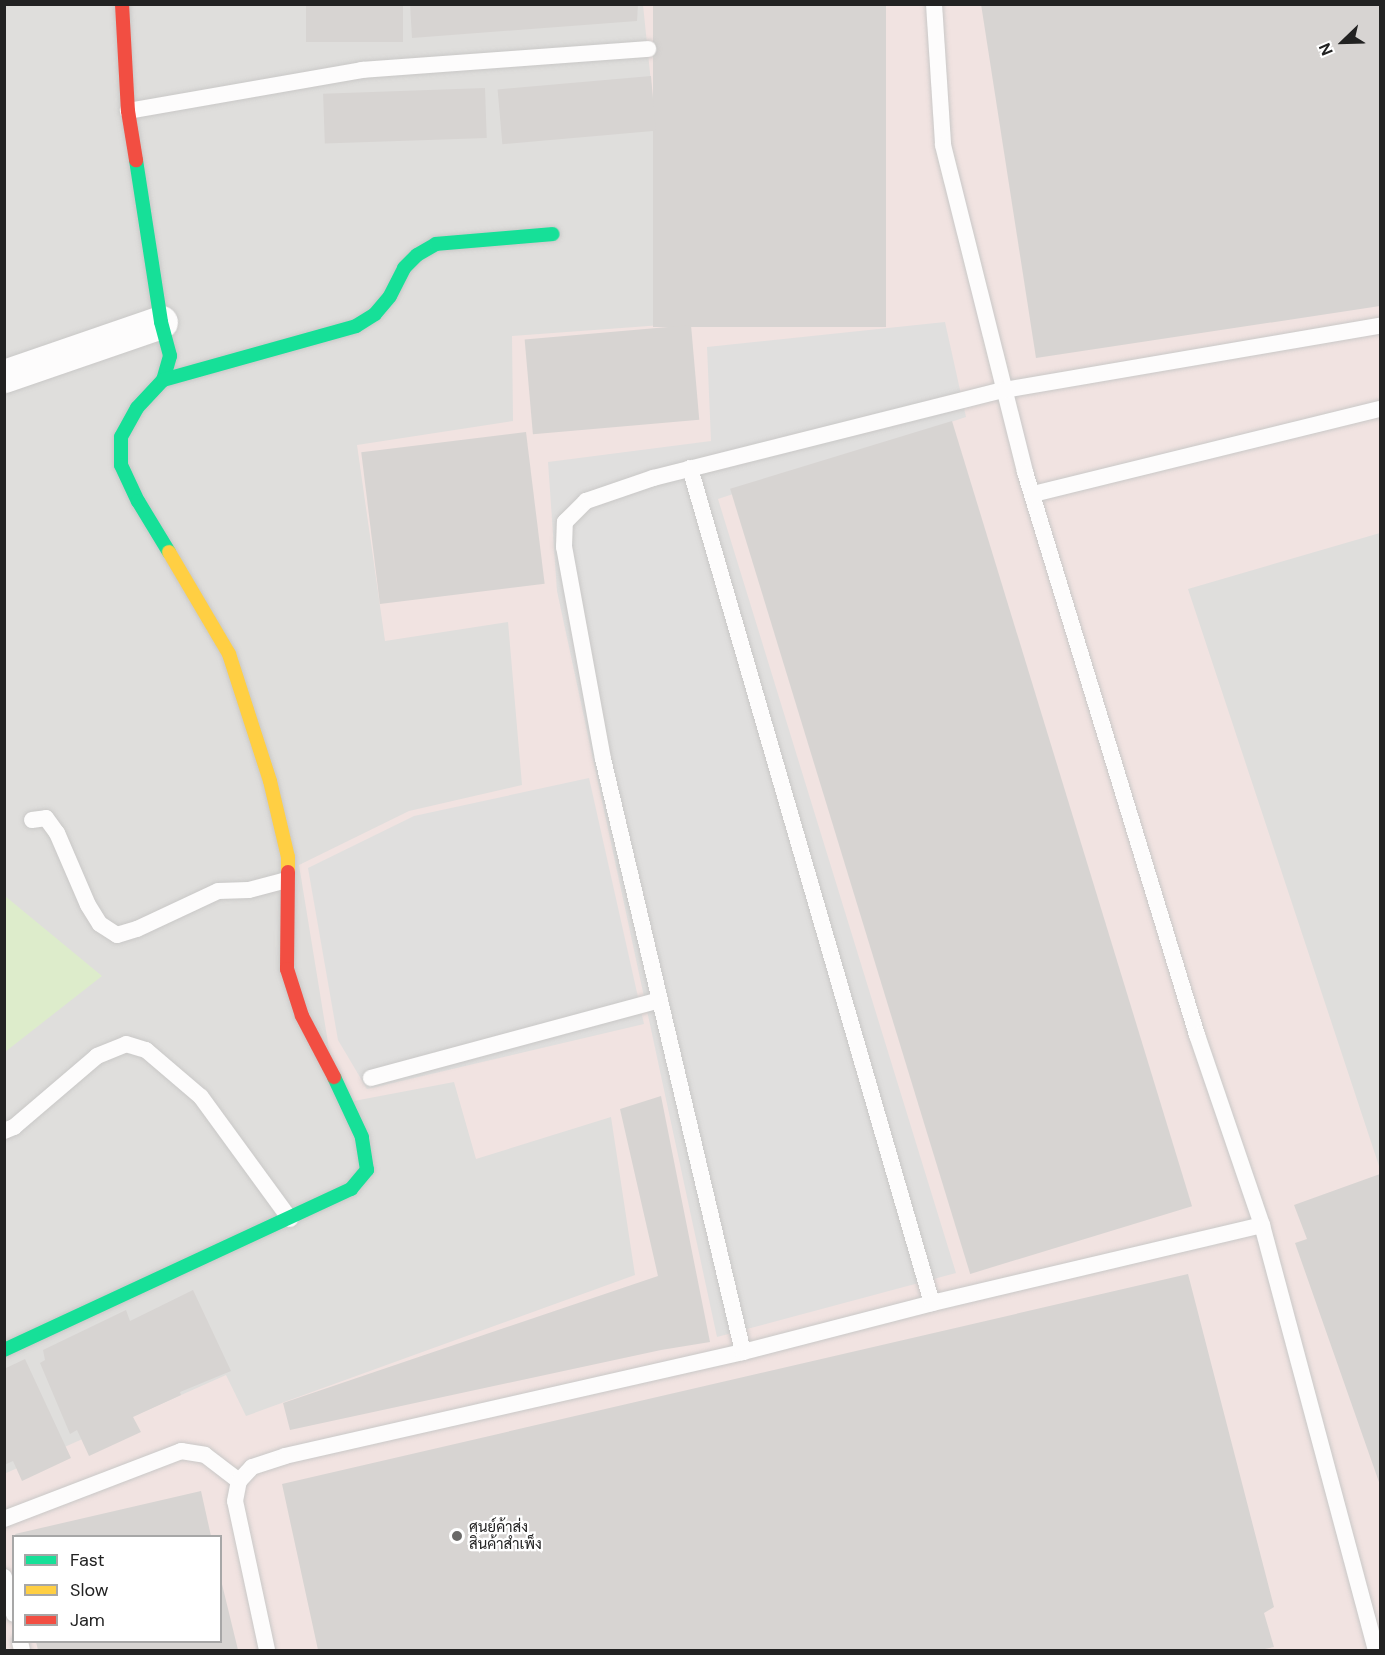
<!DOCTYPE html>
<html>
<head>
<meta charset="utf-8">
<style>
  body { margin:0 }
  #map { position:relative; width:1385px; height:1655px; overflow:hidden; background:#f0eeeb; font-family:"DM Sans",Sarabun,sans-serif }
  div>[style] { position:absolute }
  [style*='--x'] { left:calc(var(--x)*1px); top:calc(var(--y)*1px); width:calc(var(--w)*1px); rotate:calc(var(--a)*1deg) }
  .residential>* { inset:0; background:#dfdedc }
  .commercial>* { inset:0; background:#f1e3e1 }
  .grass>* { inset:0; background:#ddeccb }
  .parking>* { inset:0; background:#e0dfde }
  .building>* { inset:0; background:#d7d4d2; transform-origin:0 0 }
  .roads { filter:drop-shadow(0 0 2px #c9c8c7) drop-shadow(0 0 2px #c9c8c7) }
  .lane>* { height:16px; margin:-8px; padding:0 8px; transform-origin:8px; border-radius:8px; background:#fdfcfc }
  .street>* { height:33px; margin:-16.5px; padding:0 16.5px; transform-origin:16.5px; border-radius:16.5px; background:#fdfcfc }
  .fast>* { height:14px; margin:-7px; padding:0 7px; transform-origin:7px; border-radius:7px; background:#16e098 }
  .slow>* { height:14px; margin:-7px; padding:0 7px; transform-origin:7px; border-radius:7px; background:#ffcf43 }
  .jam>* { height:14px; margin:-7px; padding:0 7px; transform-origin:7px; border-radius:7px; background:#f24e42 }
  .dots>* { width:16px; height:16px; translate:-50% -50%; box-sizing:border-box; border:3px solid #fff; border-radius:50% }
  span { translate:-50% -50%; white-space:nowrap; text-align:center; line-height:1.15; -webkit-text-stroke:4.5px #fff; paint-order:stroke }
  .poi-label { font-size:15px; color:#222 }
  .left { translate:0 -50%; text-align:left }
  .frame { position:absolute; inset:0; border:6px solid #222; pointer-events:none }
  .legend { position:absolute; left:12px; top:1535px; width:210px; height:108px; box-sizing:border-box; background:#fff; border:2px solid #a7a7a7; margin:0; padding:8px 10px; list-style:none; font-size:18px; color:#222 }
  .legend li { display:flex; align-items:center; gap:12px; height:30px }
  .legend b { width:30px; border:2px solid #a7a7a7 }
  .north { position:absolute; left:1313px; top:12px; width:60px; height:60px; -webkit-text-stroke:4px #fff; paint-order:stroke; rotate:247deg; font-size:16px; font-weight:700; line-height:24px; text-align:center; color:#222 }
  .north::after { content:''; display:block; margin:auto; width:21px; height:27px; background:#222; clip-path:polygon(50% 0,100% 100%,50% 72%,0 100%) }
</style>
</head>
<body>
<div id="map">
  <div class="residential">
    <div style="clip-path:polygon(evenodd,5px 5px,1380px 5px,1380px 1650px,5px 1650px,5px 5px,14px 1536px,220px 1536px,220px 1642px,14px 1642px,14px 1536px)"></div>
  </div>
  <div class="commercial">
    <div style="clip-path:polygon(evenodd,643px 5px,1380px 5px,1380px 533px,1188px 589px,1380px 1169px,1380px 1650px,5px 1650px,4px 1474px,226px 1375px,246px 1416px,635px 1275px,611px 1117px,476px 1159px,454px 1082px,338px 1104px,299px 865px,409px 811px,522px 785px,508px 622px,385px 641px,357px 445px,513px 421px,512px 336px,676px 324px,643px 5px,14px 1536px,220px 1536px,220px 1642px,14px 1642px,14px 1536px)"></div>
  </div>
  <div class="grass">
    <div style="clip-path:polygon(5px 896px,102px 976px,5px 1052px)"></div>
  </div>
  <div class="parking">
    <div style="clip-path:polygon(945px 322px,966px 417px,718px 499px,956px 1273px,717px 1337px,557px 591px,548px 462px,711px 441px,707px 347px)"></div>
    <div style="clip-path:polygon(589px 778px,644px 1024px,367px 1089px,338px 1040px,308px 868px,414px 816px)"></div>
  </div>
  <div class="building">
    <div style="left:306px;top:4px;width:97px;height:38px"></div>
    <div style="clip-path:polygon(410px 4px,638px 4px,637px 21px,412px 38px)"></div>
    <div style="left:653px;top:4px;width:233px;height:323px"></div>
    <div style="clip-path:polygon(981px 4px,1380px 4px,1380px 306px,1036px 358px)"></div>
    <div style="left:651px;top:76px;width:55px;height:154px;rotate:85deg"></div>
    <div style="left:485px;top:88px;width:50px;height:162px;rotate:88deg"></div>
    <div style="left:691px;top:325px;width:95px;height:167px;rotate:85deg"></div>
    <div style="left:952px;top:421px;width:821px;height:232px;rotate:73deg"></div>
    <div style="left:526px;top:432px;width:153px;height:166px;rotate:83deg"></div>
    <div style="clip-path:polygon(661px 1096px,710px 1342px,661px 1350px,290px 1430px,283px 1403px,658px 1276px,620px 1109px)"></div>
    <div style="clip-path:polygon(1380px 1174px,1380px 1485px,1295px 1243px,1307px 1239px,1294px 1205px)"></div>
    <div style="clip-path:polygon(1188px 1274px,1274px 1607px,1264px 1613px,1274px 1647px,1260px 1650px,318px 1650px,282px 1484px)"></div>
    <div style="clip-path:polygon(193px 1290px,231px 1371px,180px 1392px,181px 1395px,133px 1417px,141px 1432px,89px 1456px,77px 1430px,70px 1434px,40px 1363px,45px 1360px,43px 1350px,126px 1310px,130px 1321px)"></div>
    <div style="clip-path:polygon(25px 1359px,71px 1458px,22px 1481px,13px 1461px,4px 1465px,4px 1369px)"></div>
    <div style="clip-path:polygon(201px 1491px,211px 1536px,16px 1536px,15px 1534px)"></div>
    <div style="clip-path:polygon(221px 1580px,238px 1650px,38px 1650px,36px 1642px,220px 1642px)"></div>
  </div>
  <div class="roads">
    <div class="lane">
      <div style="--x:934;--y:4;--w:141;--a:86.3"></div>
      <div style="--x:943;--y:145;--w:337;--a:75.9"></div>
      <div style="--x:1025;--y:472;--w:589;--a:73.01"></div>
      <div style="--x:1197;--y:1035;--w:201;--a:71.1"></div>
      <div style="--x:1262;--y:1225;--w:440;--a:75"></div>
      <div style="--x:128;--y:111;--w:238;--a:-9.9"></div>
      <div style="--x:362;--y:70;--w:287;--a:-4.2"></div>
      <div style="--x:690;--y:468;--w:869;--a:73.84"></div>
      <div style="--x:1033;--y:494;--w:357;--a:-13.8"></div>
      <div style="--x:32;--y:820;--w:14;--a:-8"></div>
      <div style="--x:46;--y:818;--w:19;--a:54"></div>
      <div style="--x:57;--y:833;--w:78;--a:66.7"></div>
      <div style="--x:88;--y:905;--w:22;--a:58"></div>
      <div style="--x:100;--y:924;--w:20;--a:33"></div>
      <div style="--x:117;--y:935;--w:21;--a:-17"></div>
      <div style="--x:137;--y:929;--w:89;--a:-25.1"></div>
      <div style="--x:218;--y:891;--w:31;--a:-2"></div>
      <div style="--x:249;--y:890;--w:39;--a:-15"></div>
      <div style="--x:371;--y:1078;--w:299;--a:-15.1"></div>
      <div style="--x:4;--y:1131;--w:11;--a:-22"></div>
      <div style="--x:14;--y:1127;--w:109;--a:-40.5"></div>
      <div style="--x:97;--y:1056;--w:31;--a:-22"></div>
      <div style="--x:126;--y:1044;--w:21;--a:17"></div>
      <div style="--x:146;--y:1050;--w:72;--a:40.5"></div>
      <div style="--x:201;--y:1097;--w:151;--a:53.9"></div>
      <div style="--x:743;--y:1352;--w:609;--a:-103.28"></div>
      <div style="--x:603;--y:759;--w:216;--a:-100.4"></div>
      <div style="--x:564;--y:547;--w:25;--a:-88"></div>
      <div style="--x:565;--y:522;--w:30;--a:-45"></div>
      <div style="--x:586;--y:501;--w:71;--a:-18.9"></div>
      <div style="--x:653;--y:478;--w:362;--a:-14.1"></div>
      <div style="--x:1004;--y:390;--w:381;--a:-9.7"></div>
      <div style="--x:4;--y:1519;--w:190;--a:-21"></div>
      <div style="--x:181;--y:1451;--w:24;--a:9"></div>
      <div style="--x:205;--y:1455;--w:43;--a:37.4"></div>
      <div style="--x:4;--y:1577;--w:38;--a:75"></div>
      <div style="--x:20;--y:1642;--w:8;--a:76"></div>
      <div style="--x:267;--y:1650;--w:152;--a:-102.1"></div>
      <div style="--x:235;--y:1501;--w:20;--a:-79"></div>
      <div style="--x:239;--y:1481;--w:19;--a:-47"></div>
      <div style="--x:252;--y:1467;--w:35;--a:-18"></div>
      <div style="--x:285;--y:1456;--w:470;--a:-12.8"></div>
      <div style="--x:743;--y:1352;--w:195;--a:-14.5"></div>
      <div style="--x:932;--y:1303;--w:339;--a:-13.3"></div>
    </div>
    <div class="street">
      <div style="--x:4;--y:376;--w:166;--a:-19"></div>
    </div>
    <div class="fast">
      <div style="--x:136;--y:160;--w:164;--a:81.2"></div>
      <div style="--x:161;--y:322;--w:35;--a:75"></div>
      <div style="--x:170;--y:356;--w:25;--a:106"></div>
      <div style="--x:163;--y:380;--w:38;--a:133"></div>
      <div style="--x:137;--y:408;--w:33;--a:119"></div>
      <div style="--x:121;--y:437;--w:28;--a:90"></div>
      <div style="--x:121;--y:465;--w:40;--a:65"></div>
      <div style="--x:138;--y:501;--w:60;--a:58.7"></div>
      <div style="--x:163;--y:380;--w:200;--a:-15.6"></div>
      <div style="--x:356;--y:326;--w:22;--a:-32"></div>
      <div style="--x:375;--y:314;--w:23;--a:-50"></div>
      <div style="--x:390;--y:296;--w:31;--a:-63"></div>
      <div style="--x:404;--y:268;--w:18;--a:-45"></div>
      <div style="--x:417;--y:255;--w:22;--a:-30"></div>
      <div style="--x:436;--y:244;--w:117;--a:-4.9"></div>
      <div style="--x:4;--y:1350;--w:383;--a:-24.9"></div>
      <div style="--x:351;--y:1189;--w:25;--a:-50"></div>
      <div style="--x:367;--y:1170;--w:33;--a:-99"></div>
      <div style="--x:362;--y:1137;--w:66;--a:-115"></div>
    </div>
    <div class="slow">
      <div style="--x:169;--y:552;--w:118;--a:59.5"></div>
      <div style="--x:229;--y:654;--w:133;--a:72.1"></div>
      <div style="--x:270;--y:781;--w:78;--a:76.7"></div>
      <div style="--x:288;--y:857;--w:15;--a:90"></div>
    </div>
    <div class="jam">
      <div style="--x:122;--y:4;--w:107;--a:86.8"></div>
      <div style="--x:128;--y:111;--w:50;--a:80.7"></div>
      <div style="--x:288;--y:872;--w:97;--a:90.6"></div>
      <div style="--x:287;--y:969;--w:49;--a:72.3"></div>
      <div style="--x:302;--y:1016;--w:69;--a:62.3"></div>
    </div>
  </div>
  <div class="dots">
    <div style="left:457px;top:1536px;background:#6a6968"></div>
  </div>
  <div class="poi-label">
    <span class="left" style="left:469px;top:1536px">ศูนย์ค้าส่ง<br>สินค้าสำเพ็ง</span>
  </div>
  <div class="frame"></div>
  <ul class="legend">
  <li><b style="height:8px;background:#16e098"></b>Fast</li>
  <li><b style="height:8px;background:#ffcf43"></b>Slow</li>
  <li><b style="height:8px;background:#f24e42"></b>Jam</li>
  </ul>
  <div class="north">N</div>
</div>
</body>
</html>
